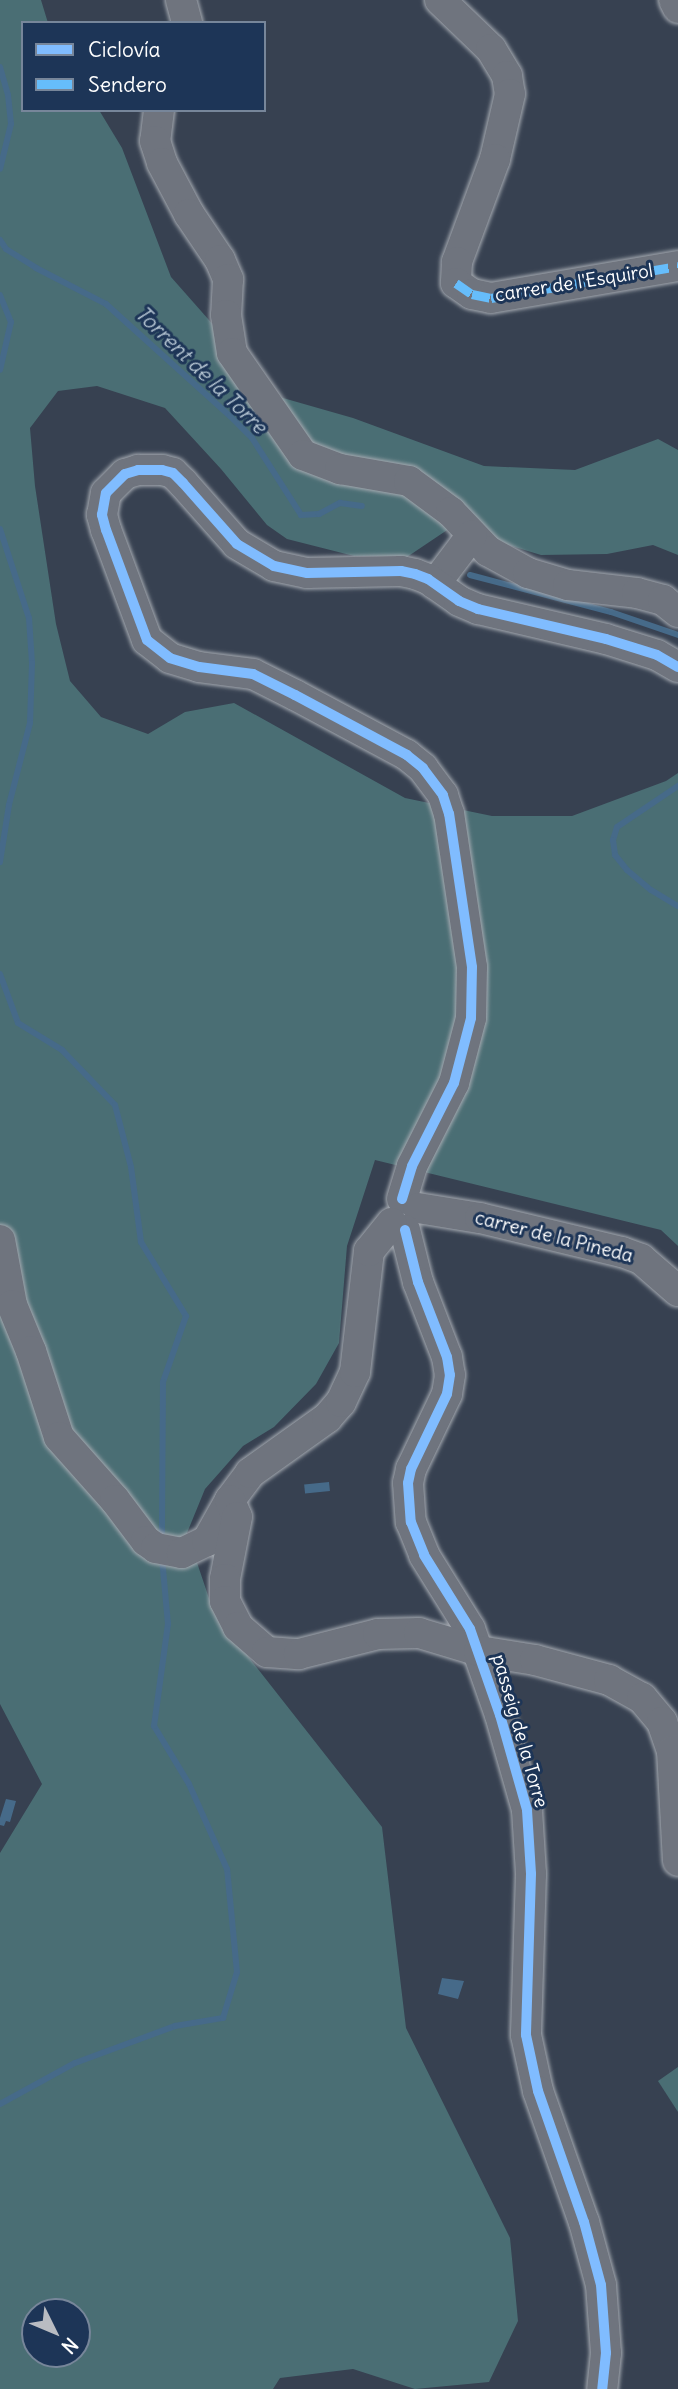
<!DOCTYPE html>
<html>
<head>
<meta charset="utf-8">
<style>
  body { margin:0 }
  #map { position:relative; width:678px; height:2389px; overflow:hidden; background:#374151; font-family:Delius,sans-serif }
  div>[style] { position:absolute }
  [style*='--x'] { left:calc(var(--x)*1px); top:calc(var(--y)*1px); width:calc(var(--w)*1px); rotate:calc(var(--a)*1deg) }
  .green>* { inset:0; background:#4a6e74 }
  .water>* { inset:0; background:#466a89; transform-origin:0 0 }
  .stream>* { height:6px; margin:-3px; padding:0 3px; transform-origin:3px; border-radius:3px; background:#466a89 }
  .roads { filter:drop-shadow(0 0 2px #a5aab1) drop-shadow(0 0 2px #a5aab1) }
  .minor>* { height:30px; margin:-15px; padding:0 15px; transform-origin:15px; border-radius:15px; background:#6f747e }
  .quiet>* { height:9px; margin-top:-4.5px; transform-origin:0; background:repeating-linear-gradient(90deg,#66bdfb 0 18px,transparent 0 27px) }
  .cycleway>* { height:10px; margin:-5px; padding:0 5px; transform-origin:5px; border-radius:5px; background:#80bcff }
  span { translate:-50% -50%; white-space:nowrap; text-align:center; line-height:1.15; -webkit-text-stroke:6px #1d3557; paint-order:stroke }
  .street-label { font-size:19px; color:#fff }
  .water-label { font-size:21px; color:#b5c5d2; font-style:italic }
  .legend { position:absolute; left:21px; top:21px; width:245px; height:91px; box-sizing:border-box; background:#1d3557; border:2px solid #77869a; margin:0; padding:9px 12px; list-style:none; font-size:21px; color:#fff }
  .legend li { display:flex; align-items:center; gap:14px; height:35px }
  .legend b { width:35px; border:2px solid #77869a }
  .north { position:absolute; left:21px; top:2298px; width:70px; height:70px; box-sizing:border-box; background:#1d3557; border:2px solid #77869a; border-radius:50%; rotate:133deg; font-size:19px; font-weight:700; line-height:28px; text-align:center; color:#fff }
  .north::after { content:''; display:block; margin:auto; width:24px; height:32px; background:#b9bcc2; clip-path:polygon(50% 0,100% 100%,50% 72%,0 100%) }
</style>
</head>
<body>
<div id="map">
  <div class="green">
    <div style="clip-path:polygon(evenodd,0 0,41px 0,48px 23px,23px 23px,23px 110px,99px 110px,122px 148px,171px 277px,276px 396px,353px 418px,484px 466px,575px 470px,658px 439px,678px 450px,678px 555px,653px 545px,607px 554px,541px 555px,498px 542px,468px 516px,407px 557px,354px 556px,287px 539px,267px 525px,221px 469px,165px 408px,97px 386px,58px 391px,30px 428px,35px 486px,56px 624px,70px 681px,101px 717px,148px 734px,185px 712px,234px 703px,405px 798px,492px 816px,572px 816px,666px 781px,678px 773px,678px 1246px,661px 1230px,375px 1160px,347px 1246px,339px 1343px,316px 1384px,274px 1427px,243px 1446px,205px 1489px,187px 1533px,214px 1613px,382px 1827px,406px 2028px,510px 2238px,518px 2321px,489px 2382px,415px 2389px,353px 2369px,280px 2378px,273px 2389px,0 2389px,0 1853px,42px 1784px,0 1704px,0 0,35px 2312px,77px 2312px,77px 2354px,35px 2354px,35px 2312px)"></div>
    <div style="clip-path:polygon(678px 2067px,678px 2112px,658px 2081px)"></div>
  </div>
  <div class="water">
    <div style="left:329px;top:1482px;width:9px;height:25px;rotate:84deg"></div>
    <div style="clip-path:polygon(6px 1799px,16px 1801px,10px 1822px,6px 1821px,4px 1826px,0 1825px,0 1818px)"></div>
    <div style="clip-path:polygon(442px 1978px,464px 1981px,458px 1999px,438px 1994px)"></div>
  </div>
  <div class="stream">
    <div style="--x:0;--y:67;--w:29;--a:74"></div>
    <div style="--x:8;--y:95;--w:29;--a:84"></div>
    <div style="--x:11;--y:124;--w:46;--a:103.7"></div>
    <div style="--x:0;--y:240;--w:11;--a:56"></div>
    <div style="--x:6;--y:249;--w:36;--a:32"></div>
    <div style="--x:36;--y:268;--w:79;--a:27.2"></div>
    <div style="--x:106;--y:304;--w:167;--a:42.1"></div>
    <div style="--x:230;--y:416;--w:31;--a:45"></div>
    <div style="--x:252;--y:438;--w:91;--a:57.5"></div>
    <div style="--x:301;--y:515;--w:18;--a:-3"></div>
    <div style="--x:319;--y:514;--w:24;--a:-28"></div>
    <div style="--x:340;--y:503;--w:22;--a:8"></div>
    <div style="--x:0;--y:295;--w:29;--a:68"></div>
    <div style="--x:11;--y:322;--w:49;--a:102.9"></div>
    <div style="--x:0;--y:529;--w:94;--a:72"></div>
    <div style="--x:29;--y:618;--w:45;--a:86.2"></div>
    <div style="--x:32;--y:663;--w:60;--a:91.9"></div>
    <div style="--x:30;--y:723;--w:85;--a:104.4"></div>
    <div style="--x:9;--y:805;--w:58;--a:99"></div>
    <div style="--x:470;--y:575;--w:146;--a:14.7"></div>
    <div style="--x:611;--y:612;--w:71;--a:18.9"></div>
    <div style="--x:678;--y:786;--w:73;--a:146.1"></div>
    <div style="--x:617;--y:827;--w:14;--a:107"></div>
    <div style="--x:613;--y:840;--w:15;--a:82"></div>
    <div style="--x:615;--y:855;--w:19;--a:51"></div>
    <div style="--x:627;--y:870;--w:31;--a:40"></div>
    <div style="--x:651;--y:890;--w:31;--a:31"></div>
    <div style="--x:0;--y:974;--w:52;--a:69.8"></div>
    <div style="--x:18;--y:1023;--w:52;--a:31.5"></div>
    <div style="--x:62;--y:1050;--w:76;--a:46.1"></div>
    <div style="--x:115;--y:1105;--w:64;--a:75.5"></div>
    <div style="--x:131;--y:1167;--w:76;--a:82.4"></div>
    <div style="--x:141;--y:1242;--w:87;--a:58.7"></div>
    <div style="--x:186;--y:1316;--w:70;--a:109.2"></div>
    <div style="--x:163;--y:1382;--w:158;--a:90.4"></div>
    <div style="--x:0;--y:2104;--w:85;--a:-28.7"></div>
    <div style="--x:75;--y:2063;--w:107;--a:-20.3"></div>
    <div style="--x:175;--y:2026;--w:49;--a:-9.5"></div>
    <div style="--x:223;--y:2018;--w:48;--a:-73.1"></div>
    <div style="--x:237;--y:1972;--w:103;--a:-95.5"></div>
    <div style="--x:227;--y:1869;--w:93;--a:-114.1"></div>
    <div style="--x:189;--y:1784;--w:68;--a:-121.1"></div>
    <div style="--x:154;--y:1726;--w:103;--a:-82.2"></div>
    <div style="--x:168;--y:1624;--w:66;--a:-95.2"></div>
  </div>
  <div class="roads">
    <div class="minor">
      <div style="--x:181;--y:0;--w:24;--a:75"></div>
      <div style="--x:440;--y:0;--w:71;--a:43.9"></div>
      <div style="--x:491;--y:49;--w:31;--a:59"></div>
      <div style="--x:507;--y:76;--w:18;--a:81"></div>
      <div style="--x:510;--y:94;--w:67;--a:103"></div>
      <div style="--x:495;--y:159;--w:110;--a:110.3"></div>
      <div style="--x:457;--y:262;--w:21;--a:93"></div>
      <div style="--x:456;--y:283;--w:19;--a:35"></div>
      <div style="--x:472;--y:294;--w:19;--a:12"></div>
      <div style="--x:491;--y:298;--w:190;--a:-9.7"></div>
      <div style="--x:674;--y:0;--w:9;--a:63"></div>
      <div style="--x:159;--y:110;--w:31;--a:97"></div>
      <div style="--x:155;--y:141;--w:23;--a:72"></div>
      <div style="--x:162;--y:163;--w:58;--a:62.1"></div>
      <div style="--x:189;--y:214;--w:55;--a:56"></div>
      <div style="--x:220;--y:260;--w:21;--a:67"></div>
      <div style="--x:228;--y:279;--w:36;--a:93"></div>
      <div style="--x:226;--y:315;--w:38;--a:81"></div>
      <div style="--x:232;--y:353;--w:124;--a:55.2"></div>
      <div style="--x:303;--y:455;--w:40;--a:21"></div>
      <div style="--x:340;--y:469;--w:70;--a:9.9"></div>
      <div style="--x:409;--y:481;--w:52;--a:36.4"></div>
      <div style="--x:451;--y:512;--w:54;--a:46.5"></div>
      <div style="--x:488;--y:551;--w:46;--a:28.8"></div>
      <div style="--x:528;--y:573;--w:42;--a:16.7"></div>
      <div style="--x:568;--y:585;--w:69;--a:6.6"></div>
      <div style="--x:637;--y:593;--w:27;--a:15"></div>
      <div style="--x:663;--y:600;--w:19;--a:39"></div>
      <div style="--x:435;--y:584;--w:61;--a:-52.9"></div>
      <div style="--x:402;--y:1199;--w:34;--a:-73"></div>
      <div style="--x:412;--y:1166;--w:93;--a:-63.2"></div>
      <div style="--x:454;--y:1083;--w:67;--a:-75.3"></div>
      <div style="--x:471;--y:1018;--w:51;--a:-88.9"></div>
      <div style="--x:472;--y:967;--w:155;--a:-98.5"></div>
      <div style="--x:449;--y:814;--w:20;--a:-108"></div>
      <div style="--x:443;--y:795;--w:34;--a:-127"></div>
      <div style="--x:423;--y:768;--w:21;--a:-141"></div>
      <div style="--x:407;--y:755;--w:127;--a:-151.8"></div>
      <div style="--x:295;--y:695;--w:47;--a:-153.4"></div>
      <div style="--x:253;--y:674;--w:54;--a:-172.6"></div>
      <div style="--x:199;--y:667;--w:30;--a:-163"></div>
      <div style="--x:170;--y:658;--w:29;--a:-142"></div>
      <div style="--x:147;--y:640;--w:117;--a:-110.4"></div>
      <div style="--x:106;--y:530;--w:16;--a:-105"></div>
      <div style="--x:102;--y:515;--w:22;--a:-80"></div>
      <div style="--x:106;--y:493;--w:27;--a:-45"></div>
      <div style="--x:125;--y:474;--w:14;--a:-17"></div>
      <div style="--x:138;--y:470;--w:24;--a:0"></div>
      <div style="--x:162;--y:470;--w:11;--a:15"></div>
      <div style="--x:173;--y:473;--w:14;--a:45"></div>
      <div style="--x:183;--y:483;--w:81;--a:48.5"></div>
      <div style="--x:237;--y:544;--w:43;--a:30.7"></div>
      <div style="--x:274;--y:566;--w:34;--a:12"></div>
      <div style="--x:307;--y:573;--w:94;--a:-1.2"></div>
      <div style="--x:401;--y:571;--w:14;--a:12"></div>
      <div style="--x:415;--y:574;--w:14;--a:21"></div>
      <div style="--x:428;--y:579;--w:38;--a:35"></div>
      <div style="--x:459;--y:601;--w:21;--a:23"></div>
      <div style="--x:478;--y:609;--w:131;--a:13.2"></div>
      <div style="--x:606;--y:639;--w:53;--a:17.4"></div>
      <div style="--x:657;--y:655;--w:24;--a:30"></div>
      <div style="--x:418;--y:1208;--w:63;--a:9.2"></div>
      <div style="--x:480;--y:1218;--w:146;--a:13.5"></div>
      <div style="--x:622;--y:1252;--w:20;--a:20"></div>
      <div style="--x:641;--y:1259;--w:49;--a:40.9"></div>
      <div style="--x:405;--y:1230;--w:54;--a:76"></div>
      <div style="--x:418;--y:1282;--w:80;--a:68.9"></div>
      <div style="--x:447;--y:1357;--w:18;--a:81"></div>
      <div style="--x:450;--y:1375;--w:19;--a:99"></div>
      <div style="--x:447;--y:1394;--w:83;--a:115.6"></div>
      <div style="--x:411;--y:1469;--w:14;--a:102"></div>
      <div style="--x:408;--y:1483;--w:39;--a:86"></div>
      <div style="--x:411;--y:1522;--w:35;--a:68"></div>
      <div style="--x:424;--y:1555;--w:87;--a:58.1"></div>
      <div style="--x:470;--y:1629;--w:91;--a:70.8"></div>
      <div style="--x:500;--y:1715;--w:99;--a:74.1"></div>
      <div style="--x:527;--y:1810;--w:64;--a:86.4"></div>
      <div style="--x:531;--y:1874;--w:161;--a:91.8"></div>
      <div style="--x:526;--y:2035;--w:57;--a:77.9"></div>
      <div style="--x:538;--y:2091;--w:139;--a:70.7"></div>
      <div style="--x:584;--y:2222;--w:65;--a:74.9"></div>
      <div style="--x:601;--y:2285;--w:68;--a:85.8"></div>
      <div style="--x:606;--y:2353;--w:36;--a:96"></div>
      <div style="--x:0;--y:1240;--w:66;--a:79.5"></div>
      <div style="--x:12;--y:1305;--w:50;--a:67.6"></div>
      <div style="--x:31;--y:1351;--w:90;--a:72"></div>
      <div style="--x:59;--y:1437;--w:84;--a:48.4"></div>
      <div style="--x:115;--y:1500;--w:51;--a:52.9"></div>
      <div style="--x:146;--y:1541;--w:12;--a:35"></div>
      <div style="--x:156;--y:1548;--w:26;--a:11"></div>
      <div style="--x:182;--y:1553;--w:28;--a:-26"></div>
      <div style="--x:207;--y:1541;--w:47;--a:-60.7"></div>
      <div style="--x:230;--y:1500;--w:34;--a:-53"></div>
      <div style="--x:250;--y:1473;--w:95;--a:-35.5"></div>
      <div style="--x:327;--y:1418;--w:21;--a:-49"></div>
      <div style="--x:341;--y:1402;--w:33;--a:-65"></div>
      <div style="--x:355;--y:1372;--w:122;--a:-83.4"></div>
      <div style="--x:369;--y:1251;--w:36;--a:-51"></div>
      <div style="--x:230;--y:1500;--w:18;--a:68"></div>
      <div style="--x:237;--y:1517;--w:63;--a:101"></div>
      <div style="--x:225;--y:1579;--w:22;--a:90"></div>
      <div style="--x:225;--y:1601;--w:29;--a:63"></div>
      <div style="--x:238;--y:1627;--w:38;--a:41"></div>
      <div style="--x:267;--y:1652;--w:32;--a:4"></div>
      <div style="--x:299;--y:1654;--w:81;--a:-14.2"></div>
      <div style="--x:378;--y:1634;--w:41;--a:-1.4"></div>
      <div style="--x:419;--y:1633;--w:63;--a:16.7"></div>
      <div style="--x:479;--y:1651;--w:57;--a:9.1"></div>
      <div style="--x:535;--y:1660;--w:77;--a:15.1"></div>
      <div style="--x:609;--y:1680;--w:38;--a:29"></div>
      <div style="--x:642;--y:1698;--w:31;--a:50"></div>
      <div style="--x:662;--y:1722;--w:31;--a:71"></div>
      <div style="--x:672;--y:1751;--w:110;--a:86.9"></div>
    </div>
  </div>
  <div class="quiet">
    <div style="--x:456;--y:283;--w:19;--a:35"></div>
    <div style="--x:472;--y:294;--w:19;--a:12"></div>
    <div style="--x:491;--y:298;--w:190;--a:-9.7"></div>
  </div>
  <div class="cycleway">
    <div style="--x:402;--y:1199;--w:34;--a:-73"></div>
    <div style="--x:412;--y:1166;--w:93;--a:-63.2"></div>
    <div style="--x:454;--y:1083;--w:67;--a:-75.3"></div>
    <div style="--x:471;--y:1018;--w:51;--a:-88.9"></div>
    <div style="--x:472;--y:967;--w:155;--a:-98.5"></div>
    <div style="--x:449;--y:814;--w:20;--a:-108"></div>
    <div style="--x:443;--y:795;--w:34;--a:-127"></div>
    <div style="--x:423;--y:768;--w:21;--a:-141"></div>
    <div style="--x:407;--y:755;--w:127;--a:-151.8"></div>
    <div style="--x:295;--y:695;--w:47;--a:-153.4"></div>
    <div style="--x:253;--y:674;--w:54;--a:-172.6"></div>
    <div style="--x:199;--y:667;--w:30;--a:-163"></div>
    <div style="--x:170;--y:658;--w:29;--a:-142"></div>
    <div style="--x:147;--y:640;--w:117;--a:-110.4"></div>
    <div style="--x:106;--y:530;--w:16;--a:-105"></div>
    <div style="--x:102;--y:515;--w:22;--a:-80"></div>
    <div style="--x:106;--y:493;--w:27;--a:-45"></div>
    <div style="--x:125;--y:474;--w:14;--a:-17"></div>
    <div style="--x:138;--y:470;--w:24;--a:0"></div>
    <div style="--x:162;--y:470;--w:11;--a:15"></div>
    <div style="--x:173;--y:473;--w:14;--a:45"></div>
    <div style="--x:183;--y:483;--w:81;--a:48.5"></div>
    <div style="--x:237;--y:544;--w:43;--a:30.7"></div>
    <div style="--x:274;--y:566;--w:34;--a:12"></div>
    <div style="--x:307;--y:573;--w:94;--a:-1.2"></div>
    <div style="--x:401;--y:571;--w:14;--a:12"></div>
    <div style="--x:415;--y:574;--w:14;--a:21"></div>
    <div style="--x:428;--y:579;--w:38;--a:35"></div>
    <div style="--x:459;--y:601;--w:21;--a:23"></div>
    <div style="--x:478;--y:609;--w:131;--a:13.2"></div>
    <div style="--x:606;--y:639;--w:53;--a:17.4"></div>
    <div style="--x:657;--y:655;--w:24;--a:30"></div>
    <div style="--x:405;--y:1230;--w:54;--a:76"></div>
    <div style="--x:418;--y:1282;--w:80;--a:68.9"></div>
    <div style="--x:447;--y:1357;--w:18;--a:81"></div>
    <div style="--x:450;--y:1375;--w:19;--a:99"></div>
    <div style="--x:447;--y:1394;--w:83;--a:115.6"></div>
    <div style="--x:411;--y:1469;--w:14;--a:102"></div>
    <div style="--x:408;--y:1483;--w:39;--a:86"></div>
    <div style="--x:411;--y:1522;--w:35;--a:68"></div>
    <div style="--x:424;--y:1555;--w:87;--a:58.1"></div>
    <div style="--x:470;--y:1629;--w:91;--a:70.8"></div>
    <div style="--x:500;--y:1715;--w:99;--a:74.1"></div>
    <div style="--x:527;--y:1810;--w:64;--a:86.4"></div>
    <div style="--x:531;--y:1874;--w:161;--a:91.8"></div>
    <div style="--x:526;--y:2035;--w:57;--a:77.9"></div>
    <div style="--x:538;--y:2091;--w:139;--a:70.7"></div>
    <div style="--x:584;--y:2222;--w:65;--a:74.9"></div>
    <div style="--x:601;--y:2285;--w:68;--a:85.8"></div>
    <div style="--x:606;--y:2353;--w:36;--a:96"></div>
  </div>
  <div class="street-label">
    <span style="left:574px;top:283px;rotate:-9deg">carrer de l'Esquirol</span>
    <span style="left:554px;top:1237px;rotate:14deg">carrer de la Pineda</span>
    <span style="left:520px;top:1731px;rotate:74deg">passeig de la Torre</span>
  </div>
  <div class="water-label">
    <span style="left:201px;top:370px;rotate:44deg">Torrent de la Torre</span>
  </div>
  <ul class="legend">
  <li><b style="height:9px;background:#80bcff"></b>Ciclovía</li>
  <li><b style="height:9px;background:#66bdfb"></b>Sendero</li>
  </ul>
  <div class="north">N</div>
</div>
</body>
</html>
